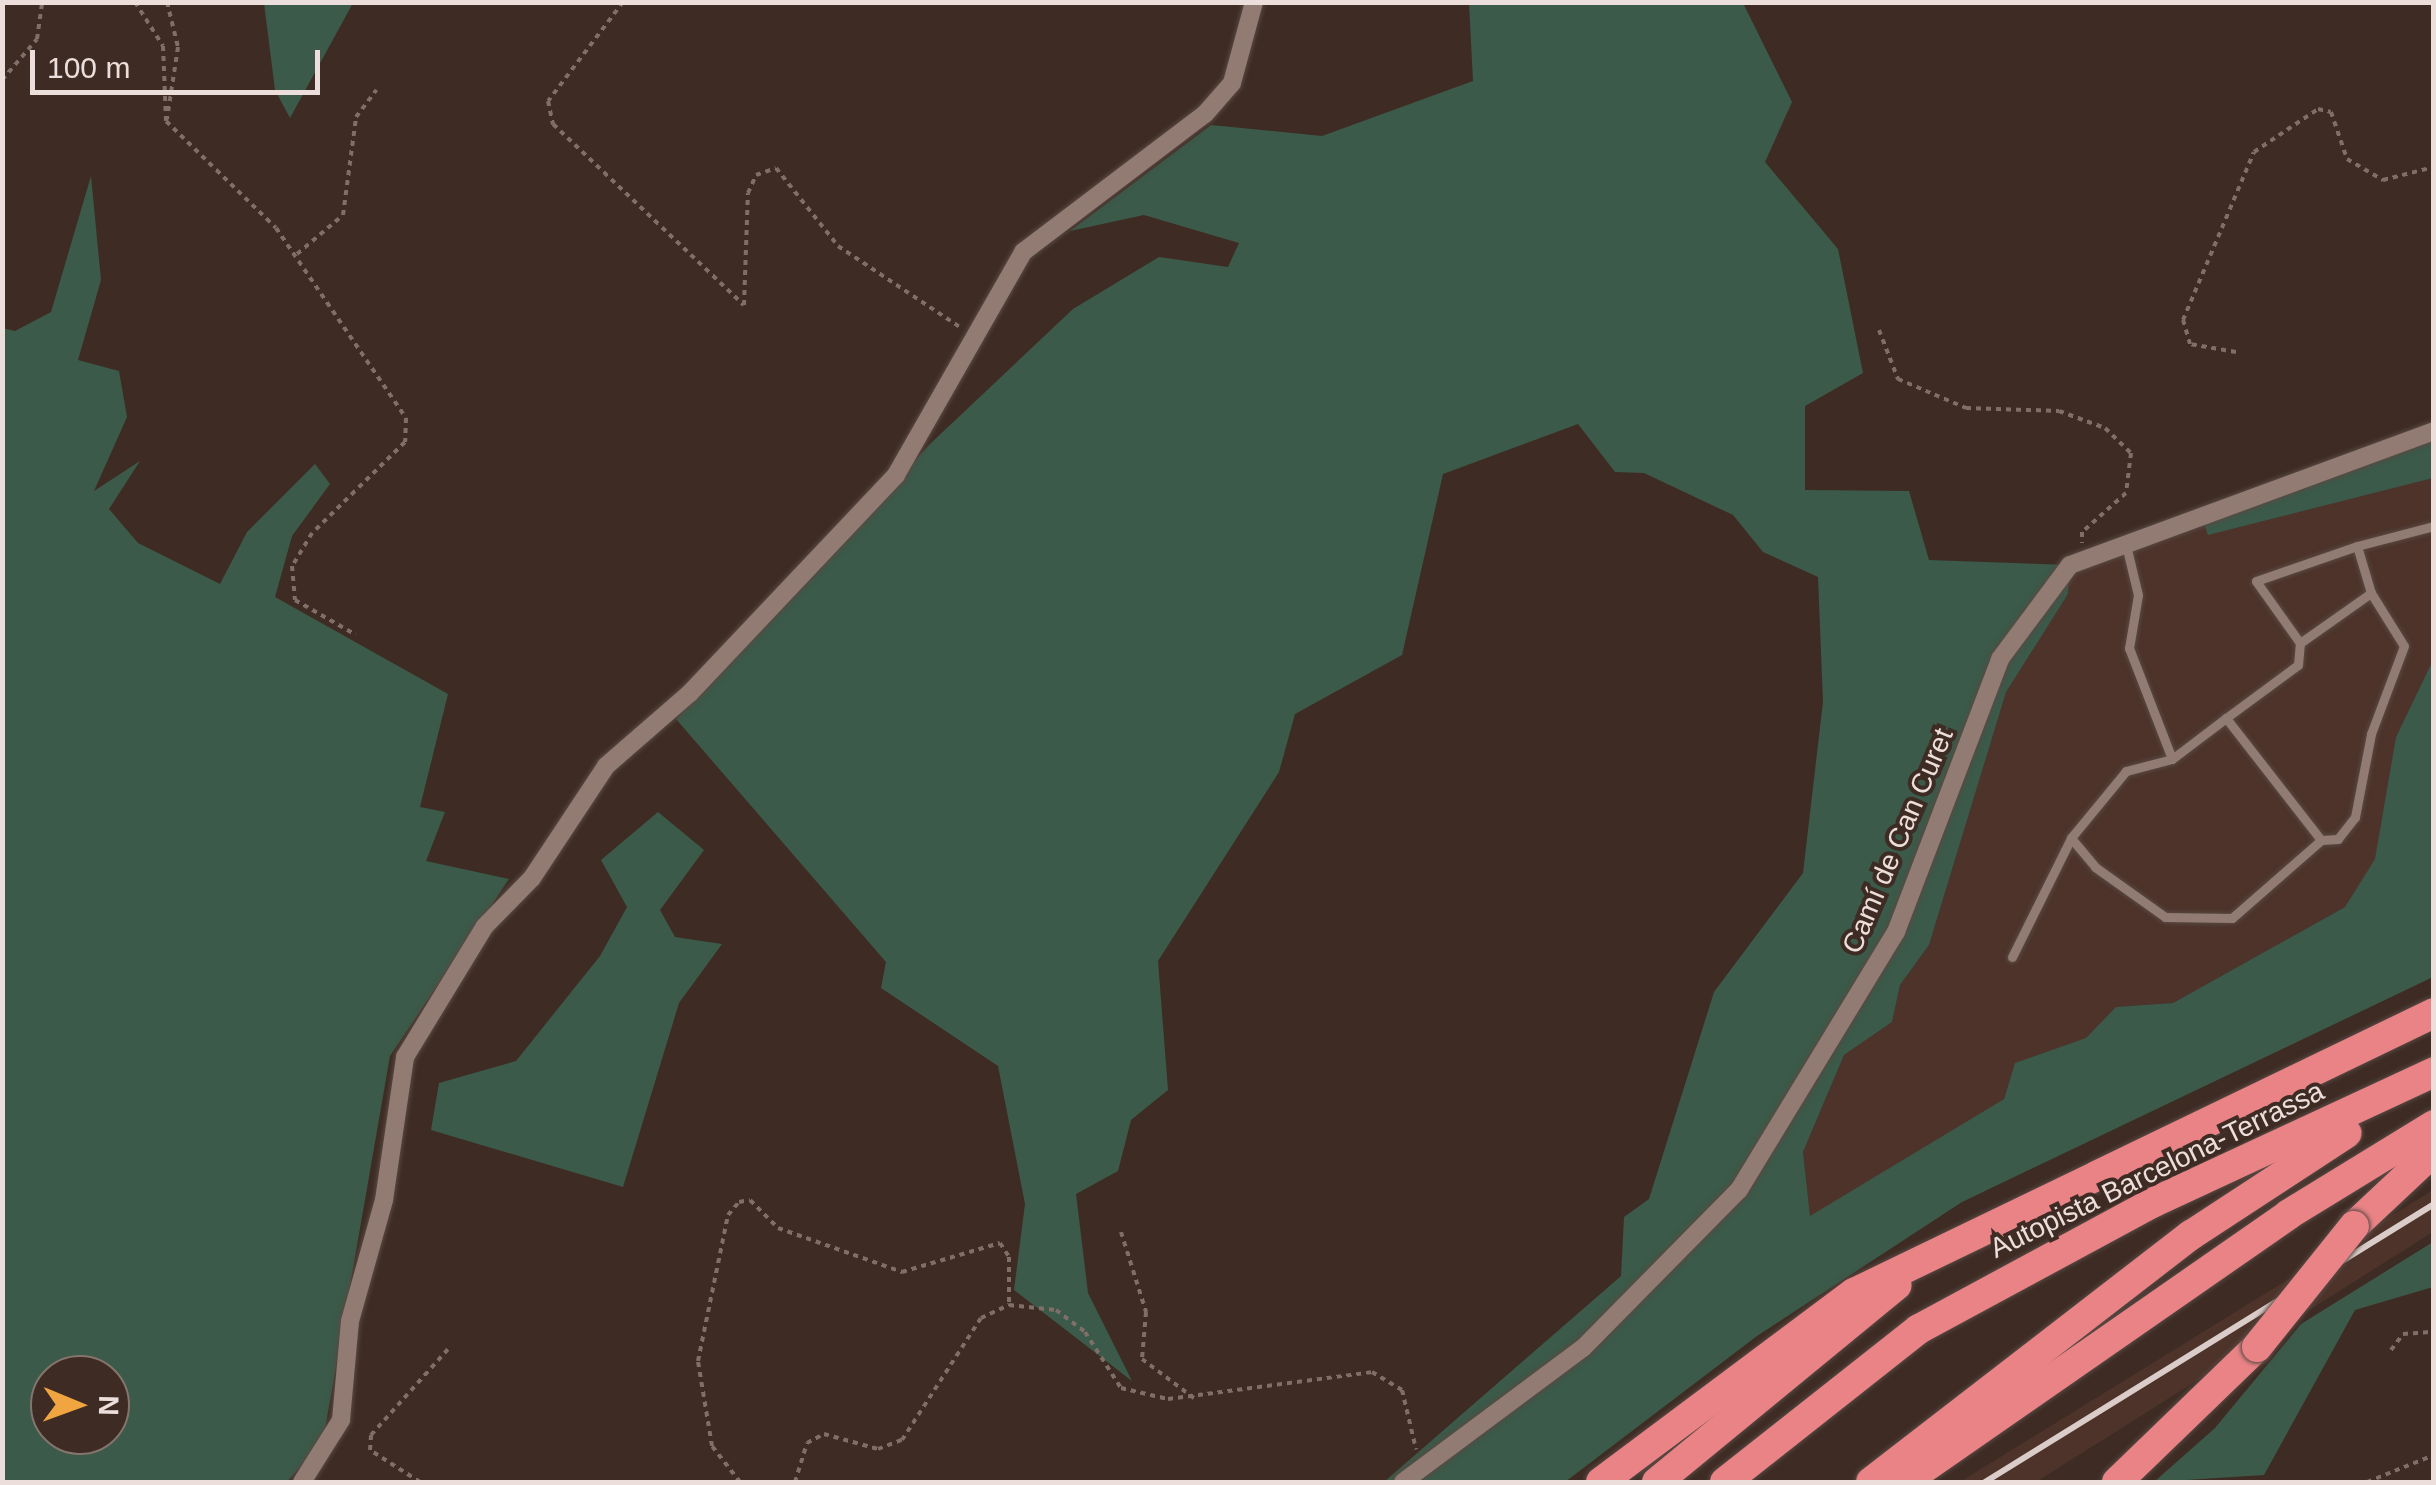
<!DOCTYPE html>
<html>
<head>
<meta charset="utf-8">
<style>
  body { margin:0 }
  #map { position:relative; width:2436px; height:1485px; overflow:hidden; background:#3e2c24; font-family:Arial,sans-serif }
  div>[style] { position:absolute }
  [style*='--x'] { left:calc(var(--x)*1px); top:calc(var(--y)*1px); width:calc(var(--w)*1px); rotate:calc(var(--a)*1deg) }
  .built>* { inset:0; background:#4d332a }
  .green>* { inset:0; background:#3b5a49 }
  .path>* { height:4px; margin-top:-2px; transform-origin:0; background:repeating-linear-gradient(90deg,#7f6f68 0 5px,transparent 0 10px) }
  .roads { filter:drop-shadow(0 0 2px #584943) drop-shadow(0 0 2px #584943) }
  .service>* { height:9px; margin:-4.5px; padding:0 4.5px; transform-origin:4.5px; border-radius:4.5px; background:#917b72 }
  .minor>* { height:18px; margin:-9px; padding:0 9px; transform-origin:9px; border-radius:9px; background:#917b72 }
  .motorway>* { height:30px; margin:-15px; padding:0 15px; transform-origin:15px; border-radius:15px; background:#e98386 }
  .rail>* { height:6px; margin:-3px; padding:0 3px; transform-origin:3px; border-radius:3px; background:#daccc8 }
  .bridges { filter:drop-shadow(0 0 2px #584943) drop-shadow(0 0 2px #584943) }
  .motorway-bridge>* { height:30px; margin:-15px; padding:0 15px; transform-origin:15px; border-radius:15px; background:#e98386 }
  span { translate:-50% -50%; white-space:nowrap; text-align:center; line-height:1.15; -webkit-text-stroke:8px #3e2c24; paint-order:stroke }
  .street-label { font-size:28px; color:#ecdfdb }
  .frame { position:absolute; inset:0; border:5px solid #ecdfdb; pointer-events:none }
  .north { position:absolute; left:30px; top:1355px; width:100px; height:100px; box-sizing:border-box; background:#3e2c24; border:2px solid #84746d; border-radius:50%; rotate:91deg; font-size:28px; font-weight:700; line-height:40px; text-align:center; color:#ecdfdb }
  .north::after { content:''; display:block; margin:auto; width:35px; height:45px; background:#f1a540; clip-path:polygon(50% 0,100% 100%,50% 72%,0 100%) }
  .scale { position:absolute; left:30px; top:50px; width:290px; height:45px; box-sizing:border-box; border:5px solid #ecdfdb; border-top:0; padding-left:12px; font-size:30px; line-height:35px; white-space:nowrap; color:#ecdfdb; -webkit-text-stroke:8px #3e2c24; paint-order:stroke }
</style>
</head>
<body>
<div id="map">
  <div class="built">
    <div style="clip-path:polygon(2433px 478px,2433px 660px,2396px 737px,2376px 859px,2345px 907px,2173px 1003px,2117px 1007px,2087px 1038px,2015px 1063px,2004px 1099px,1810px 1217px,1803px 1152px,1844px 1055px,1892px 1022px,1900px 985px,1929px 945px,2006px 691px,2068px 594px,2070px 565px,2200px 513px,2208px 534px)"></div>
    <div style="clip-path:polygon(2433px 1190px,2433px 1232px,2036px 1482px,1960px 1482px)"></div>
  </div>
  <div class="green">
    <div style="clip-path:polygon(264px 3px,353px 3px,290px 118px,275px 90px)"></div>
    <div style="clip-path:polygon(1469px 3px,1743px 3px,1792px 102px,1765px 162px,1838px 249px,1863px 373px,1805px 406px,1805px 490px,1909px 491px,1929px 560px,2070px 565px,2068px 594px,2006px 692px,1929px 945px,1900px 985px,1892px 1022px,1844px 1055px,1803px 1152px,1810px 1216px,2004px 1099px,2015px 1063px,2086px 1038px,2116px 1007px,2173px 1003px,2345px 907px,2375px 859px,2396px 737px,2433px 660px,2433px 977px,1962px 1202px,1757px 1336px,1565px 1482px,1384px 1482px,1621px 1276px,1624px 1217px,1649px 1199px,1714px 992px,1803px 873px,1823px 702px,1818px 577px,1763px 552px,1733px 515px,1644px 473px,1615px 472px,1578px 424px,1443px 474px,1402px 655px,1295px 714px,1279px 772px,1158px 961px,1168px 1090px,1131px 1120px,1118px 1171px,1076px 1194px,1088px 1293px,1132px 1381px,1014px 1290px,1025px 1204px,998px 1066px,881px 988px,886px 962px,676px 719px,930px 444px,1073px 309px,1159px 257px,1228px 267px,1239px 243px,1144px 215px,1070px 231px,1211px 125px,1322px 136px,1473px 81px)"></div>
    <div style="clip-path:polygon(evenodd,91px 176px,101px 280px,78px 360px,119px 371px,127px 417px,94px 491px,140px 461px,109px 509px,138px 543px,220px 584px,247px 532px,315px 464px,330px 484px,292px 536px,275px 597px,448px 694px,420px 807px,445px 812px,426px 861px,509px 879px,390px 1056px,323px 1441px,287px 1482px,3px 1482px,2px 328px,15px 331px,51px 312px,91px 176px,50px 1375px,110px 1375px,110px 1435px,50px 1435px,50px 1375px)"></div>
    <div style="clip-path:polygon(2433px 431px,2433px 478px,2208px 535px,2200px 513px)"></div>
    <div style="clip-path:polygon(658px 812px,704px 850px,660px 910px,675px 937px,722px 944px,679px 1003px,623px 1187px,431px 1130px,439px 1083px,516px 1061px,600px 956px,627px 907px,601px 860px)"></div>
    <div style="clip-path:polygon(2433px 1242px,2433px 1287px,2355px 1310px,2264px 1475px,2154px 1482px,2215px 1428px,2301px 1324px)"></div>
  </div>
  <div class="path">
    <div style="--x:135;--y:2;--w:52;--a:57.5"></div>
    <div style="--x:163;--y:46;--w:75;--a:87.7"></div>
    <div style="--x:166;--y:121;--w:153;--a:44.2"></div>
    <div style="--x:276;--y:228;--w:230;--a:55.6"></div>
    <div style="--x:406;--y:418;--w:24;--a:92"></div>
    <div style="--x:405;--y:442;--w:130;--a:135.6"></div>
    <div style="--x:312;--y:533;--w:39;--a:121"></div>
    <div style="--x:292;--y:566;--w:34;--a:85"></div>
    <div style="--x:295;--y:600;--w:70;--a:29.8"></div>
    <div style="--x:167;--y:2;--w:46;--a:76.3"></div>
    <div style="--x:178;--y:47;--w:73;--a:98.7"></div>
    <div style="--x:623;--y:2;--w:124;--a:127.1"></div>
    <div style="--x:548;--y:101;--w:24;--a:78"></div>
    <div style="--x:553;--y:124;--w:263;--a:43.5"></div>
    <div style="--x:744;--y:305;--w:112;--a:-88"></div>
    <div style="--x:748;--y:193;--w:20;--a:-66"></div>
    <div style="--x:756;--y:175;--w:21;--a:-19"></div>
    <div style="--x:776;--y:168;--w:100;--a:51.5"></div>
    <div style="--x:838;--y:246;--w:146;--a:33.6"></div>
    <div style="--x:2;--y:80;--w:54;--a:-49.5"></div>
    <div style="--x:37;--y:39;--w:37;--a:-82"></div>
    <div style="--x:297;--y:254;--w:60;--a:-40.3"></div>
    <div style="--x:343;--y:215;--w:99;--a:-82.4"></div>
    <div style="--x:356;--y:117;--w:34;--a:-53"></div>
    <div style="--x:1879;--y:330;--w:53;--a:68.8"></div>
    <div style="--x:1898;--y:379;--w:74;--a:23.1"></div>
    <div style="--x:1966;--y:408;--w:93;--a:1.8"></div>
    <div style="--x:2059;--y:411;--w:49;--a:20.3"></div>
    <div style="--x:2105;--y:428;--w:36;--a:44"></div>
    <div style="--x:2131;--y:453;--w:40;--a:97.1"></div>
    <div style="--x:2126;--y:493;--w:59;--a:138.4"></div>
    <div style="--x:2082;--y:532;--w:11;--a:90"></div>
    <div style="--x:2236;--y:352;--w:47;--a:-170.1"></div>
    <div style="--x:2190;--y:344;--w:25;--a:-106"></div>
    <div style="--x:2183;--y:320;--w:182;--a:-67.1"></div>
    <div style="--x:2254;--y:152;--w:77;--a:-33.9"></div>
    <div style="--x:2318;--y:109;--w:13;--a:13"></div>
    <div style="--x:2331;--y:112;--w:50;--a:71.2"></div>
    <div style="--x:2347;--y:159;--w:42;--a:30.3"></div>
    <div style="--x:2383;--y:180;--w:53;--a:-14.3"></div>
    <div style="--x:1121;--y:1232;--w:84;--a:72.6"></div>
    <div style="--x:1146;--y:1312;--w:47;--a:94.9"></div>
    <div style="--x:1142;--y:1359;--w:65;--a:36.9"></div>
    <div style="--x:2391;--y:1350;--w:20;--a:-53"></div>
    <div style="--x:2403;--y:1334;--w:31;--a:-4"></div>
    <div style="--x:420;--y:1482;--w:59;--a:-147.4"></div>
    <div style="--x:370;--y:1450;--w:15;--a:-86"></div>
    <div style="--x:371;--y:1435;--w:117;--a:-48.1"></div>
    <div style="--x:740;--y:1482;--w:46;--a:-127.9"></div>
    <div style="--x:712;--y:1446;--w:86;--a:-99.4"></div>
    <div style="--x:698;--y:1361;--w:149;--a:-78.4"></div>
    <div style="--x:728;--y:1215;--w:17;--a:-50"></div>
    <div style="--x:739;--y:1202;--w:11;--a:-10"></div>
    <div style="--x:750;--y:1200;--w:40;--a:45"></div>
    <div style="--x:778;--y:1228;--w:132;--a:19.5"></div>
    <div style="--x:902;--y:1272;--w:102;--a:-16.5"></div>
    <div style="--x:1000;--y:1243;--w:17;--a:57"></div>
    <div style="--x:1009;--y:1257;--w:48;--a:90"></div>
    <div style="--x:795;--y:1482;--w:41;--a:-72.9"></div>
    <div style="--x:807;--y:1443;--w:19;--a:-28"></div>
    <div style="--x:824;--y:1434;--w:56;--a:15.5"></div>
    <div style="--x:878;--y:1449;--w:26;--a:-21"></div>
    <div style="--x:902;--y:1440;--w:145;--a:-57.1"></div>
    <div style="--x:981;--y:1318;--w:31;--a:-25"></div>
    <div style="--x:1009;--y:1305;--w:47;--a:6.1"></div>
    <div style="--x:1056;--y:1310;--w:36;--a:37"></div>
    <div style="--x:1085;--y:1332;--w:67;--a:57.3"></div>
    <div style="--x:1121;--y:1388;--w:48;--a:13.2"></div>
    <div style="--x:1168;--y:1399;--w:206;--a:-7.5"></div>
    <div style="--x:1372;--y:1372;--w:35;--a:31"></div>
    <div style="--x:1402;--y:1390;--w:61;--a:76.7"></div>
    <div style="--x:2367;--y:1482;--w:72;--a:-21.9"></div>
  </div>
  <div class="roads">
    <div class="service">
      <div style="--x:2126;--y:545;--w:51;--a:76.5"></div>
      <div style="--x:2138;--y:595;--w:54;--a:99.6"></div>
      <div style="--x:2129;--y:648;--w:119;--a:68.8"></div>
      <div style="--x:2172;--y:759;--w:68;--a:-37.2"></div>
      <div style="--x:2226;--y:718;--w:89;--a:-36.4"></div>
      <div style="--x:2298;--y:665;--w:22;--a:-85"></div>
      <div style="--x:2300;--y:643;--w:87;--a:-35.2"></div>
      <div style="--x:2371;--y:593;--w:62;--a:58.1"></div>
      <div style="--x:2404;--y:646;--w:94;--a:110.6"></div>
      <div style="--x:2371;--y:734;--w:85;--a:100.9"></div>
      <div style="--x:2355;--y:817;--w:28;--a:128"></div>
      <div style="--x:2338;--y:839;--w:17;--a:177"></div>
      <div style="--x:2321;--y:840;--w:155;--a:-127.9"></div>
      <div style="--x:2371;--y:593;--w:49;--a:-106.6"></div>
      <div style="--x:2357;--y:546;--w:80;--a:-14.6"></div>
      <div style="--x:2300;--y:643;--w:76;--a:-125.4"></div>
      <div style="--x:2256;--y:581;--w:107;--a:-19.1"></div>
      <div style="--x:2172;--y:759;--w:48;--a:165.4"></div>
      <div style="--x:2126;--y:771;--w:87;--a:129.4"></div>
      <div style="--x:2071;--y:838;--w:38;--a:50"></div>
      <div style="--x:2095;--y:867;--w:86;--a:35.5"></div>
      <div style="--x:2165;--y:917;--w:67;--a:0.9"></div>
      <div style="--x:2232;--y:918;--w:118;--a:-41.2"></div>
      <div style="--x:2012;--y:957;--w:133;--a:-63.6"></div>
    </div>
    <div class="minor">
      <div style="--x:302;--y:1482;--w:73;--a:-57.8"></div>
      <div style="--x:341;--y:1420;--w:99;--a:-84.8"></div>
      <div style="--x:350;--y:1321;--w:126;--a:-74.3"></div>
      <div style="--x:384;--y:1200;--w:145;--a:-81.6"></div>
      <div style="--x:405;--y:1057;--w:153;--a:-58.6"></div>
      <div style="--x:485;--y:926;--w:67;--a:-45.6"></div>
      <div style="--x:532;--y:878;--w:134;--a:-56.5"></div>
      <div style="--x:606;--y:766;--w:111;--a:-41"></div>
      <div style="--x:690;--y:693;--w:300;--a:-46.6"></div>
      <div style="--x:896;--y:475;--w:257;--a:-60.3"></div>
      <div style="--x:1023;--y:252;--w:228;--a:-37.2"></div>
      <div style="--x:1205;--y:114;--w:41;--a:-48.9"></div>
      <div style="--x:1232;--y:83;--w:84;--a:-74.8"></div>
      <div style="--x:1403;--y:1482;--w:224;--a:-36.7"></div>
      <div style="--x:1583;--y:1348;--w:222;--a:-45.4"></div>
      <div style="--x:1739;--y:1190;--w:302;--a:-58.7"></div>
      <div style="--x:1896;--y:932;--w:292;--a:-69.1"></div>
      <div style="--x:2000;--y:659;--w:117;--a:-53.3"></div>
      <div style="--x:2070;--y:565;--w:388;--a:-20.2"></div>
    </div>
    <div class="motorway">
      <div style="--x:2354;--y:1226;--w:110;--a:-43.2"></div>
      <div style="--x:1601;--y:1482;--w:316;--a:-36.8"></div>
      <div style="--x:1854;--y:1293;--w:644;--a:-25.77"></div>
      <div style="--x:1657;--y:1482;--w:310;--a:-39.4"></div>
      <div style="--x:1725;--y:1482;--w:247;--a:-38.3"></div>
      <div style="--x:1919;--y:1329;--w:265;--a:-28.4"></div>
      <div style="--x:2152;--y:1203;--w:311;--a:-24.9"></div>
      <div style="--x:1871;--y:1482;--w:404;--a:-37.7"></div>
      <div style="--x:2191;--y:1235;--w:186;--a:-33.2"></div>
      <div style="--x:1904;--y:1482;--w:469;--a:-34.8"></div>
      <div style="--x:2289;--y:1214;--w:170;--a:-31.5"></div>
      <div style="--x:2117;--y:1482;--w:194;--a:-44"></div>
    </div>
  </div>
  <div class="rail">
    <div style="--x:1985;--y:1482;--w:528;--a:-31.76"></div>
  </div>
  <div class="bridges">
    <div class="motorway-bridge">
      <div style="--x:2257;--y:1347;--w:155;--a:-51.3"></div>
    </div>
  </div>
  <div class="street-label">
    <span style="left:1898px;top:841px;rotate:-67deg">Camí de Can Curet</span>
    <span style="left:2157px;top:1170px;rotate:-26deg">Autopista Barcelona-Terrassa</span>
  </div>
  <div class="frame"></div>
  <div class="north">N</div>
  <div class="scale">100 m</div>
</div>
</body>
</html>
